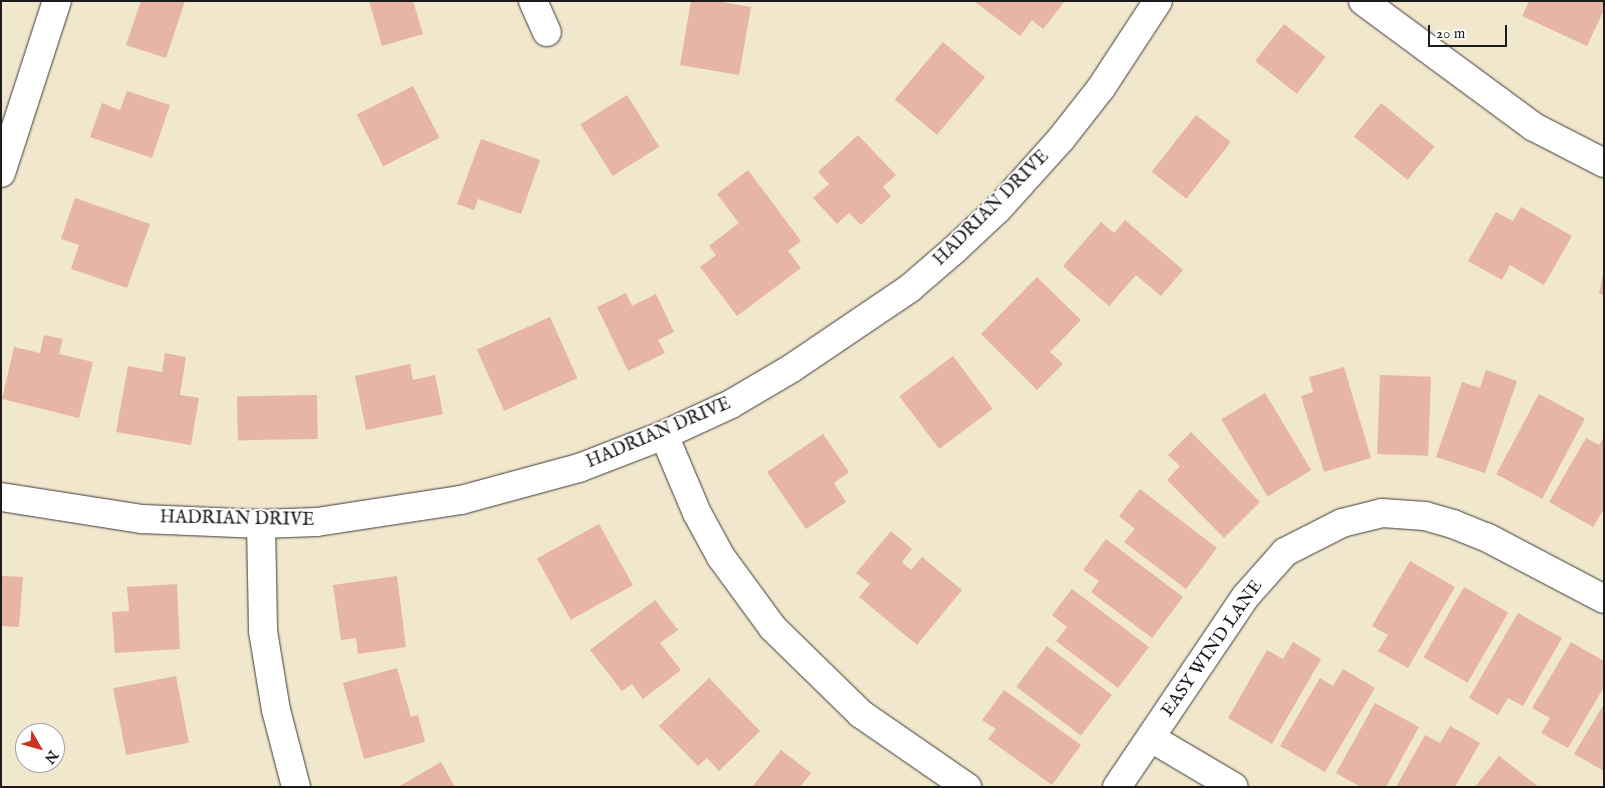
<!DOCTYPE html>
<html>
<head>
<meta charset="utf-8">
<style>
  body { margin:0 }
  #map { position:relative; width:1605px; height:788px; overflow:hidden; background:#f1e7cd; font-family:"IM FELL English",serif }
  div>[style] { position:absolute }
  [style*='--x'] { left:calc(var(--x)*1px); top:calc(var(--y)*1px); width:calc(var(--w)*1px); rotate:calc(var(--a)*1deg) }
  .building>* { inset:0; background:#e6b5a4; transform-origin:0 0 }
  .roads { filter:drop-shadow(0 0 1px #3c3a37) drop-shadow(0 0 1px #3c3a37) }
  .minor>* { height:28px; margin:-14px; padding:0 14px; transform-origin:14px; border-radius:14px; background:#fff }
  span { translate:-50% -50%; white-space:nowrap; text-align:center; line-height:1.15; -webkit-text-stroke:4px #fff; paint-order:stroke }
  .street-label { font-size:18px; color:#1c1c1c }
  .frame { position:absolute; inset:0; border:2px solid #1c1c1c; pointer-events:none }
  .north { position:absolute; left:15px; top:723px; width:50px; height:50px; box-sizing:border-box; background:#fff; border:1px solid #a4a4a4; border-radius:50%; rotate:128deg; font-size:14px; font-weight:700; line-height:20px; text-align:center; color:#1c1c1c }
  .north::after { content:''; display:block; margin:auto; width:18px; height:22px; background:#c8321e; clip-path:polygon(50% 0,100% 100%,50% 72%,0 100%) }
  .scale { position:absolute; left:1428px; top:25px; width:79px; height:22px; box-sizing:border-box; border:2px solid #1c1c1c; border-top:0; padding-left:6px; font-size:15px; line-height:18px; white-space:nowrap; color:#1c1c1c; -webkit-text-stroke:4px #fff; paint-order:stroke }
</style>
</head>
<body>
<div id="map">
  <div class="building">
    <div style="clip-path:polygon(141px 1px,185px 1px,166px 58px,126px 45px)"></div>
    <div style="clip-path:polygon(369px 1px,413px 1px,423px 34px,382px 46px)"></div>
    <div style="clip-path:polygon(691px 1px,716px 1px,751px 7px,739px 75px,680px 65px)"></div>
    <div style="clip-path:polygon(974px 1px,1065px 1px,1043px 29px,1032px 20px,1020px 36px)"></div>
    <div style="clip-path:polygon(1529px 1px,1604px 1px,1604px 10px,1587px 46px,1522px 16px)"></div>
    <div style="left:1284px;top:24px;width:53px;height:47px;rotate:38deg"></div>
    <div style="left:943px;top:42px;width:55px;height:75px;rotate:40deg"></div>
    <div style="left:413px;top:86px;width:58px;height:63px;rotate:63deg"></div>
    <div style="clip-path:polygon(127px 91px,170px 105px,152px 158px,90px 137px,102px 103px,120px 110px)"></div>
    <div style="left:627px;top:95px;width:61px;height:55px;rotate:58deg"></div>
    <div style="left:1381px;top:103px;width:69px;height:43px;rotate:39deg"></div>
    <div style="left:1196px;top:115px;width:44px;height:72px;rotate:38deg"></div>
    <div style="clip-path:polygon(858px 135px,896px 175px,883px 187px,891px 196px,861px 225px,849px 213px,837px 224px,813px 198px,829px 184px,818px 172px)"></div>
    <div style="clip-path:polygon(481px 139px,540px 160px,521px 214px,478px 199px,474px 210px,457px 204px)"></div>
    <div style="clip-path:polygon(748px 170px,801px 241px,788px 251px,801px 268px,737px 316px,700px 267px,716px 255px,709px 246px,739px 223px,717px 194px)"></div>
    <div style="clip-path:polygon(75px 198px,150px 224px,127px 288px,71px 269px,79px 245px,61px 239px)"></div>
    <div style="clip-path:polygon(1521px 207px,1572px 236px,1544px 285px,1510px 265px,1502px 280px,1468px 261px,1496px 212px,1513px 221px)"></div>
    <div style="clip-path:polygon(1125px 220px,1183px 270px,1161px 296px,1136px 275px,1109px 306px,1063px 266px,1101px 222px,1114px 233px)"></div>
    <div style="clip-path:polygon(1603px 274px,1604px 274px,1604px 295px,1599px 294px)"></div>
    <div style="clip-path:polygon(1037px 277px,1081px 320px,1050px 352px,1063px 364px,1037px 390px,981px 334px)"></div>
    <div style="clip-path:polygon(626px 293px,632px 306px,656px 294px,674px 332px,658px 340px,665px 353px,628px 371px,597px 307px)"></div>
    <div style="left:550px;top:317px;width:67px;height:80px;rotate:66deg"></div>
    <div style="clip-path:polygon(44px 335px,63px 339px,59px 354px,93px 362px,79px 418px,2px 399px,14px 347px,40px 353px)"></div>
    <div style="clip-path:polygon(165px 353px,186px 357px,180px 395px,199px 398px,191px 445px,116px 432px,128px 366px,162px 372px)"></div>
    <div style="left:953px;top:356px;width:66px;height:67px;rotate:53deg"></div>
    <div style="clip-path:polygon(410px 364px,413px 380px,435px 375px,443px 414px,366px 430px,355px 376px)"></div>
    <div style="clip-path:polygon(1344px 367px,1371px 458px,1324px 472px,1301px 396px,1313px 392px,1309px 377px)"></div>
    <div style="clip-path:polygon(1486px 370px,1517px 381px,1485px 473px,1436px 457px,1462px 382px,1480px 388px)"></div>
    <div style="left:1380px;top:375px;width:51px;height:79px;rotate:2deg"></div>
    <div style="left:1265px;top:393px;width:90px;height:51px;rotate:59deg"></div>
    <div style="left:1539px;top:394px;width:52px;height:91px;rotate:28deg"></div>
    <div style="left:317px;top:395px;width:44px;height:80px;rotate:89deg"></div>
    <div style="clip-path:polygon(1191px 432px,1260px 502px,1224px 538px,1167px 480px,1180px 466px,1168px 455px)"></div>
    <div style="clip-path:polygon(823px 434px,849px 472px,834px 483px,846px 502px,806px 529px,767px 472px)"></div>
    <div style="clip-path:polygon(1604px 437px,1604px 509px,1593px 527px,1549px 502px,1586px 438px,1599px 445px)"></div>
    <div style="clip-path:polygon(1140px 489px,1217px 548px,1186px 589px,1124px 542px,1135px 529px,1119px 516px)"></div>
    <div style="left:599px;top:524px;width:70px;height:71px;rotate:61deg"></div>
    <div style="clip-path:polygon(891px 531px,912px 549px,902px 562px,911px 570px,922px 557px,962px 590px,917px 645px,859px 597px,870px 584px,856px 573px)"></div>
    <div style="clip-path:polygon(1106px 539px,1183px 597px,1152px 638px,1091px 592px,1099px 581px,1083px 570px)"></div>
    <div style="clip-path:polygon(1410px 561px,1455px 587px,1408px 668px,1378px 651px,1388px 635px,1372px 626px)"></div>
    <div style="clip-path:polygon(1px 576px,23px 577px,19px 627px,1px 626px)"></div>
    <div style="clip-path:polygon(397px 576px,406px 647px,358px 654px,356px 638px,341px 640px,333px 585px)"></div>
    <div style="clip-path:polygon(177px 584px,180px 649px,115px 653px,112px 612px,129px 611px,127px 587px)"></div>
    <div style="left:1464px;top:587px;width:51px;height:81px;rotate:30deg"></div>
    <div style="clip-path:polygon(1072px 589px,1149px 647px,1118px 688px,1056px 641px,1067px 627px,1052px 615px)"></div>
    <div style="clip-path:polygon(655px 600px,678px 630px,660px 643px,681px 670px,643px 699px,632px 684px,622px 691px,590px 650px)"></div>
    <div style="clip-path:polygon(1518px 613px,1562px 638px,1523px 706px,1508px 698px,1498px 715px,1469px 698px)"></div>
    <div style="clip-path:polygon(1293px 642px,1321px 659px,1272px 744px,1228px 718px,1267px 650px,1283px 659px)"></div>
    <div style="clip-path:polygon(1571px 642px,1604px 661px,1604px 687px,1568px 748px,1541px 733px,1550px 718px,1532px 708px)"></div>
    <div style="left:1047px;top:646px;width:81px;height:51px;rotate:37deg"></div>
    <div style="clip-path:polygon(397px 668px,411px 717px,418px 715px,425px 742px,364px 759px,343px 683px)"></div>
    <div style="clip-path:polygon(1343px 669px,1375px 688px,1325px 772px,1280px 746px,1320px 678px,1333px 686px)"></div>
    <div style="left:176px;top:676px;width:68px;height:64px;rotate:79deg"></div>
    <div style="clip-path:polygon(709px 678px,760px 731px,719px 771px,707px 758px,698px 766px,659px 726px)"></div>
    <div style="clip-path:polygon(1004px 690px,1081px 745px,1052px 785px,988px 739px,996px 729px,982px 720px)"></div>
    <div style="clip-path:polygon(1375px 703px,1419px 727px,1386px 787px,1361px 787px,1336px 773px)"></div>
    <div style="clip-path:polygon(1604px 704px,1604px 771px,1574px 754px)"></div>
    <div style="clip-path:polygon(1450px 726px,1480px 743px,1455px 787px,1396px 787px,1425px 735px,1440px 743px)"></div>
    <div style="clip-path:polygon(781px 750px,811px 773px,800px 787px,752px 787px)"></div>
    <div style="clip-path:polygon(1499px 756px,1539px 787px,1475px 787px)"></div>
    <div style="clip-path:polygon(441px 762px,455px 787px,398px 787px)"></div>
  </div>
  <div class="roads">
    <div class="minor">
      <div style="--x:533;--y:1;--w:34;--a:66"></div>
      <div style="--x:1363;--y:1;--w:212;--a:36.4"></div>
      <div style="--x:1534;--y:127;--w:79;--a:27.2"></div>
      <div style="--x:1;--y:173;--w:181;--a:-72"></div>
      <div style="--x:664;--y:435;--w:85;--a:67.1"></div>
      <div style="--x:697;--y:513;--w:50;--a:61.4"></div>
      <div style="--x:721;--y:557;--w:88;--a:53.8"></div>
      <div style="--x:773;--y:628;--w:123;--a:44.3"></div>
      <div style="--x:861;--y:714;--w:129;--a:34.6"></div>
      <div style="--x:1;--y:497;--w:143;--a:8.9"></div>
      <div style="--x:142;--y:519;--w:119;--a:2.4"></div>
      <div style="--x:261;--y:524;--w:56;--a:-2"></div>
      <div style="--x:317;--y:522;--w:146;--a:-8.7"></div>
      <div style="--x:461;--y:500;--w:122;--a:-15.2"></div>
      <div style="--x:579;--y:468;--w:91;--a:-21.2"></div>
      <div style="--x:664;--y:435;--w:74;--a:-24.8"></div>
      <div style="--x:731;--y:404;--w:71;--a:-30.5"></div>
      <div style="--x:792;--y:368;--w:143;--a:-34.1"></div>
      <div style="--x:910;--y:288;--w:58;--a:-40.8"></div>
      <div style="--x:954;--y:250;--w:60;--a:-43"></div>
      <div style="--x:998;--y:209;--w:94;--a:-48"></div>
      <div style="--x:1061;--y:139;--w:65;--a:-51.9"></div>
      <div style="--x:1101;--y:88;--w:104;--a:-56.8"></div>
      <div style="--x:261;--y:524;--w:107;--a:88.9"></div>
      <div style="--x:263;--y:631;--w:80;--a:80.7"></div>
      <div style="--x:276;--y:710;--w:80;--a:75.4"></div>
      <div style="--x:1151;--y:738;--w:96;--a:30.6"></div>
      <div style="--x:1117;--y:787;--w:230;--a:-56"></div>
      <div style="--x:1246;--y:596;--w:59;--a:-48.4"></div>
      <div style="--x:1285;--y:552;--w:64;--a:-27"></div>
      <div style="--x:1342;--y:523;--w:41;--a:-14"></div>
      <div style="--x:1382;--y:513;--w:43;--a:4"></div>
      <div style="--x:1425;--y:516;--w:29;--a:16"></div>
      <div style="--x:1453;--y:524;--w:35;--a:22"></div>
      <div style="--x:1486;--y:537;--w:133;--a:27.7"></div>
    </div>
  </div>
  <div class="street-label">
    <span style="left:992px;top:209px;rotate:-45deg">HADRIAN DRIVE</span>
    <span style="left:659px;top:434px;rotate:-23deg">HADRIAN DRIVE</span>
    <span style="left:237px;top:520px;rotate:1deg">HADRIAN DRIVE</span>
    <span style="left:1213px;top:649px;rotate:-55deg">EASY WIND LANE</span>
  </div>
  <div class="frame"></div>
  <div class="north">N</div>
  <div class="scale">20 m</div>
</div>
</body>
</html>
